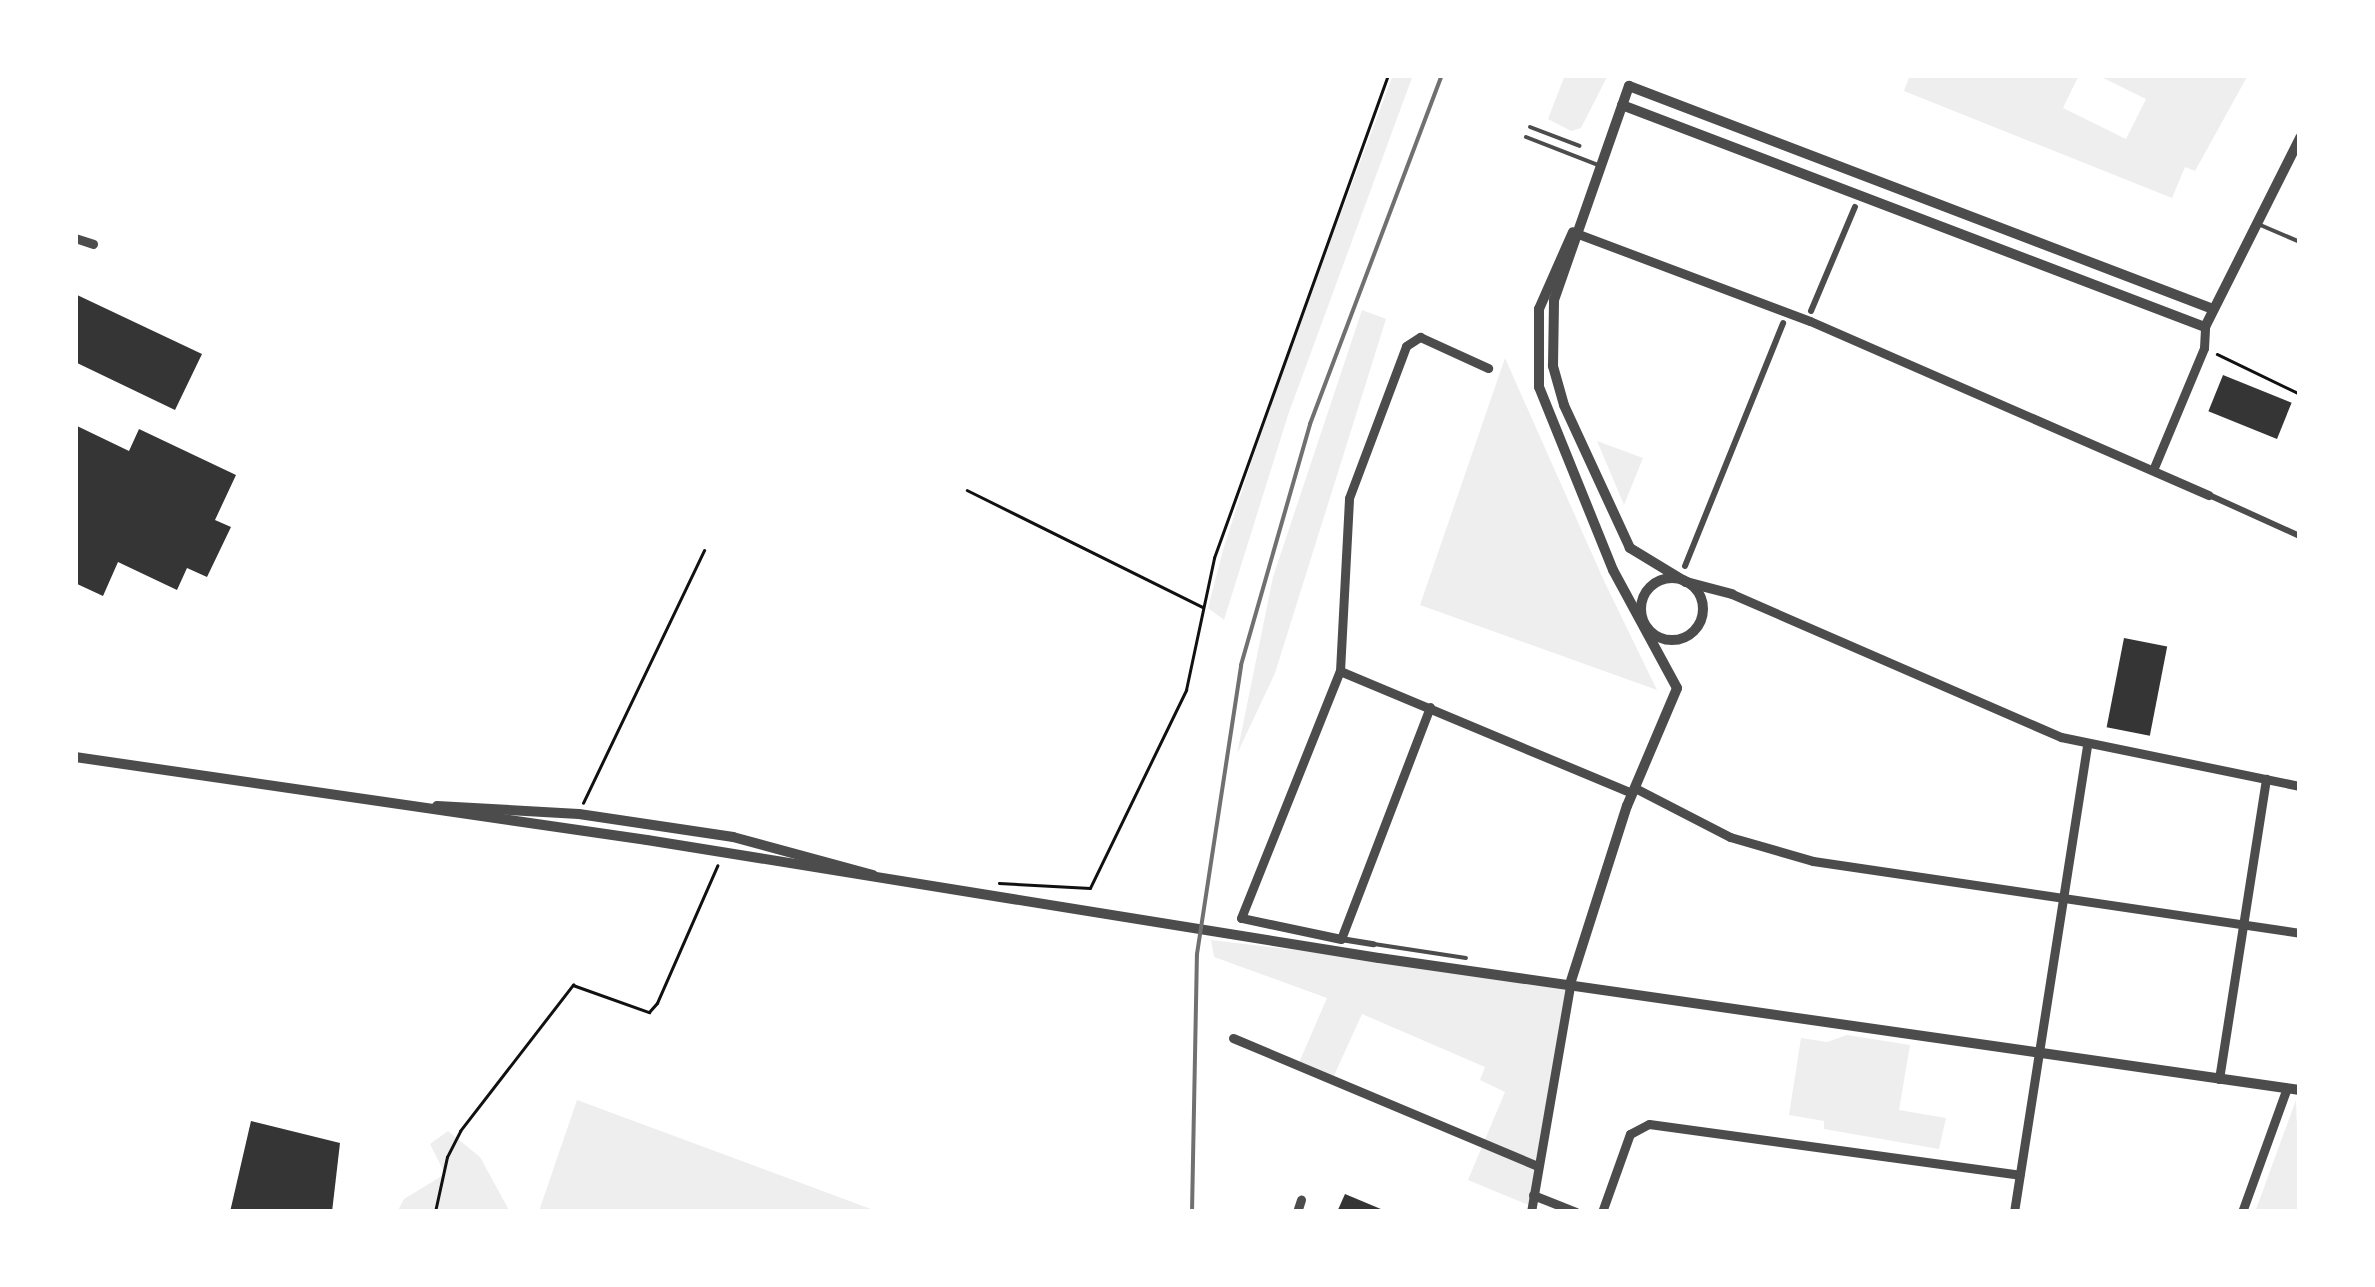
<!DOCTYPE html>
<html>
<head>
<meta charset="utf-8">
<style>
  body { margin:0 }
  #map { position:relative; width:2375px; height:1287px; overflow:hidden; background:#fff; font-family:Mulish,sans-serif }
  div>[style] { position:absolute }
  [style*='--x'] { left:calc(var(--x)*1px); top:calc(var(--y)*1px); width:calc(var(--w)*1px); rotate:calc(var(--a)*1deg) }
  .green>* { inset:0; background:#eee }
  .building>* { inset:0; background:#353535; transform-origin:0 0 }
  .path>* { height:2.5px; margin:-1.25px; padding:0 1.25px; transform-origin:1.25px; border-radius:1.25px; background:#111 }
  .service>* { height:4px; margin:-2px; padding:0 2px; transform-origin:2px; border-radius:2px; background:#4c4c4c }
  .pedestrian>* { height:6px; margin:-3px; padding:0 3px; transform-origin:3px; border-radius:3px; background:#4c4c4c }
  .minor>* { height:9px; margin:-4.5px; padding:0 4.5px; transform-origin:4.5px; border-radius:4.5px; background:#4c4c4c }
  .tertiary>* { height:10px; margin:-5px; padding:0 5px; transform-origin:5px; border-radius:5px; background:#4c4c4c }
  .tertiary>.ring { margin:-5px; padding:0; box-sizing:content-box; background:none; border:10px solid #4c4c4c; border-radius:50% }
  .rail>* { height:4px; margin:-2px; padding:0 2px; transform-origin:2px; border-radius:2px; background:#707070 }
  span { translate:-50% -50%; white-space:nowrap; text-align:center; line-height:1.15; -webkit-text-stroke:10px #fff; paint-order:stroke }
  .frame { position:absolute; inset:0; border:78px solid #fff; pointer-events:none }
</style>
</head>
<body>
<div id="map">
  <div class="green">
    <div style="clip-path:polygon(1393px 75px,1413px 75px,1288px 415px,1224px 620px,1208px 608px,1223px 550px,1275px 389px)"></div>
    <div style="clip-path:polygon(1565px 75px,1608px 75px,1581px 128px,1571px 131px,1548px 119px)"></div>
    <div style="clip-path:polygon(1910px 75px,2079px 75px,2063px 108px,2126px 139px,2146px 99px,2097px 75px,2248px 75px,2195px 171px,2185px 167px,2172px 198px,1904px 91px)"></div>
    <div style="clip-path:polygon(1362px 310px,1386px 319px,1275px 673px,1237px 754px,1273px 577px)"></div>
    <div style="clip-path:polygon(1505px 358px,1605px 583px,1657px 690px,1420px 605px)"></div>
    <div style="clip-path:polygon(1597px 441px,1643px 458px,1624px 505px)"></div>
    <div style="clip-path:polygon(1211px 940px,1572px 983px,1531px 1206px,1468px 1180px,1505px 1092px,1480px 1080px,1485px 1067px,1362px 1014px,1332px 1080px,1298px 1065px,1327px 998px,1214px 957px)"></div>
    <div style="clip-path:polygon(1847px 1035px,1910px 1045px,1899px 1110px,1946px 1118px,1939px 1149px,1824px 1129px,1824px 1121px,1789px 1115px,1801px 1038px,1827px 1042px)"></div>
    <div style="clip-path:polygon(577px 1100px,879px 1212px,539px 1211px)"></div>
    <div style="clip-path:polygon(2296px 1100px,2300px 1212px,2255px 1212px)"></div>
    <div style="clip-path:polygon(448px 1131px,480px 1157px,510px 1212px,397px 1212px,404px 1199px,445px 1174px,430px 1144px)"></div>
  </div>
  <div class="building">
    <div style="clip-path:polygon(75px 294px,202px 354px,175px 410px,75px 362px)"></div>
    <div style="left:2223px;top:375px;width:74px;height:39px;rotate:22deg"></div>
    <div style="clip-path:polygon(75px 425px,129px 451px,139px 429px,236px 475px,215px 520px,231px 527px,207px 577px,187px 568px,177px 590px,118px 562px,103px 596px,75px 583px)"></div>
    <div style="left:2124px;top:638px;width:44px;height:91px;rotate:11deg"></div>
    <div style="clip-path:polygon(251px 1121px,340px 1143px,332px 1212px,230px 1212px)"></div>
    <div style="clip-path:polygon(1345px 1194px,1388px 1212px,1337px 1212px)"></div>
  </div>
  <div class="path">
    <div style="--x:2217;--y:354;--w:92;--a:25.7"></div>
    <div style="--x:967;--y:490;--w:263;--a:26.4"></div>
    <div style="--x:583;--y:803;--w:280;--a:-64.4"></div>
    <div style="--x:999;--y:883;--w:91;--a:3.1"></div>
    <div style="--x:1090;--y:888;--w:220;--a:-64.1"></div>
    <div style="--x:1186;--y:690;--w:135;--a:-78"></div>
    <div style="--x:1214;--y:558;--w:513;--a:-70.19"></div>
    <div style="--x:435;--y:1212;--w:56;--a:-77.7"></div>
    <div style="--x:447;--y:1157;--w:29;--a:-63"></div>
    <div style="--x:460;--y:1131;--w:185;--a:-52.3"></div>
    <div style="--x:573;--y:985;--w:81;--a:19.6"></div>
    <div style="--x:649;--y:1012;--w:12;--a:-48"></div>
    <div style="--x:657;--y:1003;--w:150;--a:-66.3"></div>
  </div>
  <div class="service">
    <div style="--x:1530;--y:127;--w:53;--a:20.8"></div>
    <div style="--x:1526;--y:137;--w:77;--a:21.3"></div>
    <div style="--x:2258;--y:224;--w:46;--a:23.2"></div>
    <div style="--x:1374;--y:944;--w:93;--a:8.7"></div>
  </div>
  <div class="pedestrian">
    <div style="--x:1811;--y:311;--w:113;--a:-67.1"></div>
    <div style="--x:2209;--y:495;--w:100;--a:24.3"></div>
    <div style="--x:1685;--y:566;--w:262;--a:-68"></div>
    <div style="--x:1341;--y:939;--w:33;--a:9"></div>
  </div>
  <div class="minor">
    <div style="--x:1573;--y:232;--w:253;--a:20.6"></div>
    <div style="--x:1810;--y:321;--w:435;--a:23.6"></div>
    <div style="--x:75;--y:238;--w:19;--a:18"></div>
    <div style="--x:2153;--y:470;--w:132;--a:-67.3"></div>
    <div style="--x:2204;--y:348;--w:21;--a:-87"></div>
    <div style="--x:1732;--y:594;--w:359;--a:23.5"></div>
    <div style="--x:2061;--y:737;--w:244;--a:11.6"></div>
    <div style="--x:1340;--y:671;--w:316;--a:22.7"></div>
    <div style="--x:1430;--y:707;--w:248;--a:111"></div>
    <div style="--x:1341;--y:939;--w:102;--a:-168.1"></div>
    <div style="--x:1241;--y:918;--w:266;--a:-68.2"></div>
    <div style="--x:1340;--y:671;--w:173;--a:-87"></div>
    <div style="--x:1349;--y:498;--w:162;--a:-69.4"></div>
    <div style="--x:1406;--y:346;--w:17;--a:-33"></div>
    <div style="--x:1420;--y:337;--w:75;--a:24.5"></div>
    <div style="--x:1635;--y:788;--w:107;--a:27.3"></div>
    <div style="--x:1730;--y:837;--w:86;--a:16.1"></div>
    <div style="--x:1813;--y:861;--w:492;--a:8.4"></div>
    <div style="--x:1233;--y:1038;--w:330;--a:22.8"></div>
    <div style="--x:2219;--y:1079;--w:304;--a:-81.1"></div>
    <div style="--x:1533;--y:1195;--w:46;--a:21.6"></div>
    <div style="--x:1297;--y:1212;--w:13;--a:-72"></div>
    <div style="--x:1531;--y:1212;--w:234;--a:-80.2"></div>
    <div style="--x:1602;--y:1212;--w:83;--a:-70.3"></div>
    <div style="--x:1630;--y:1134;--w:21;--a:-28"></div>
    <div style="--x:1649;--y:1124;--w:374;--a:7.8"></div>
    <div style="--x:2014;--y:1212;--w:474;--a:-81.1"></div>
    <div style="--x:2242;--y:1212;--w:132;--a:-70.1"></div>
  </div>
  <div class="tertiary">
    <div style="--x:1622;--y:105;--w:624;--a:20.85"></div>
    <div style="--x:2205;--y:327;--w:212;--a:-63.3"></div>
    <div class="ring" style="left:1641px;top:578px;width:52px;height:52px"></div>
    <div style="--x:1732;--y:594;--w:48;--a:-165.4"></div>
    <div style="--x:1686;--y:582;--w:66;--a:-148.7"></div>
    <div style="--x:1630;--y:548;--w:157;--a:-114.8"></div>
    <div style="--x:1564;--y:405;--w:41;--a:-105.8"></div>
    <div style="--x:1553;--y:366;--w:66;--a:-89.1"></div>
    <div style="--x:1554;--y:300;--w:227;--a:-70.7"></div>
    <div style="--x:1629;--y:86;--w:625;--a:20.9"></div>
    <div style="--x:75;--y:757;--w:578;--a:8.26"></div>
    <div style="--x:647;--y:840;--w:741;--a:9.16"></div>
    <div style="--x:1379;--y:958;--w:930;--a:8.16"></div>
    <div style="--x:437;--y:806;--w:142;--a:3.2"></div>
    <div style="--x:579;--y:814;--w:156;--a:8.5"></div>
    <div style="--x:733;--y:837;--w:145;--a:15.2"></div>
    <div style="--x:1571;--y:981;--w:184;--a:-72.3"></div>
    <div style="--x:1627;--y:806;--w:128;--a:-67"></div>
    <div style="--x:1677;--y:688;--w:134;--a:-118.5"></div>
    <div style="--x:1613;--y:570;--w:197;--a:-112"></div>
    <div style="--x:1539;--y:387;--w:78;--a:-90"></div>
    <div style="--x:1539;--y:309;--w:84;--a:-66.2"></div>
  </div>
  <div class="rail">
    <div style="--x:1192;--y:1212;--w:258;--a:-88.9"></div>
    <div style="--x:1197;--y:954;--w:292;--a:-81.3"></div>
    <div style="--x:1241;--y:665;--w:251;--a:-74"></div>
    <div style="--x:1310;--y:424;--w:373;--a:-69.3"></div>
  </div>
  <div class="frame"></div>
</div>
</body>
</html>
